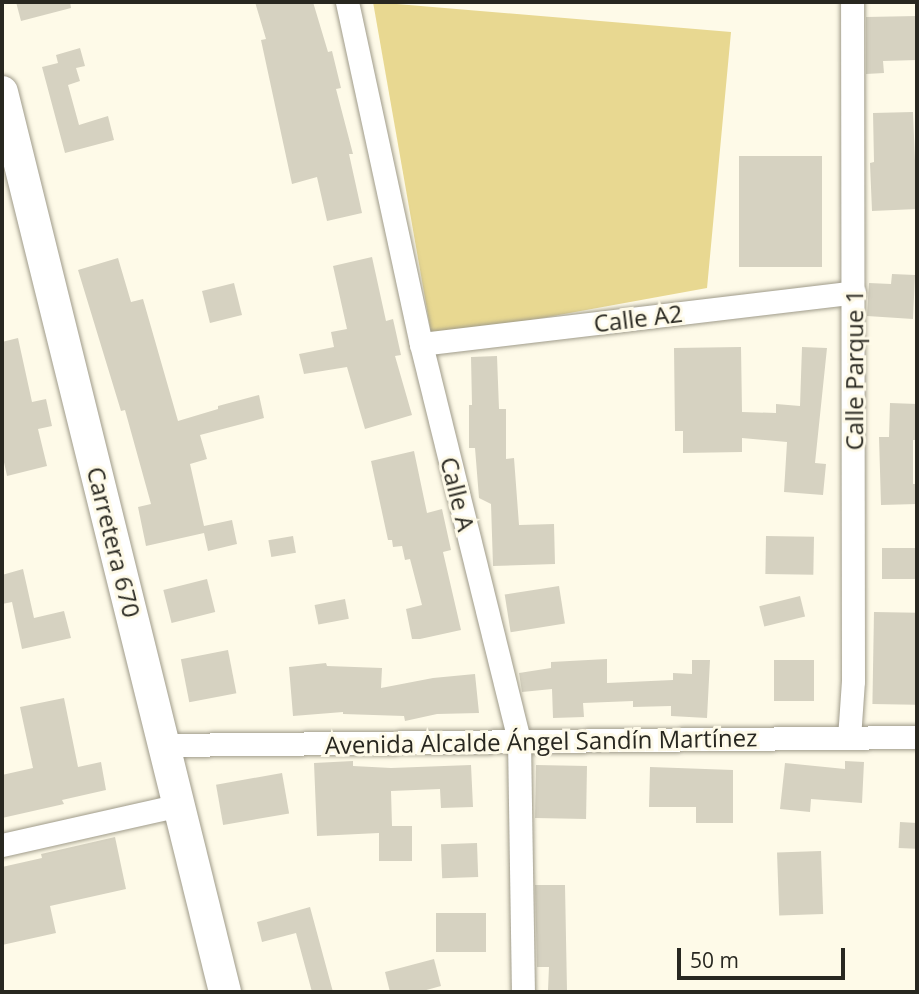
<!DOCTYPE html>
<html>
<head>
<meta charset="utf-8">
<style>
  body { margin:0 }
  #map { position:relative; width:919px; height:994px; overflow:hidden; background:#fefae8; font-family:"Open Sans",sans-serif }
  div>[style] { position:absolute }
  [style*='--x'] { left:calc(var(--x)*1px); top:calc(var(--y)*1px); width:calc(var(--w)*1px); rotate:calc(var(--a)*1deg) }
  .green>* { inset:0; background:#e8d891 }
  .building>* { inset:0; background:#d6d2c1; transform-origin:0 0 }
  .roads { filter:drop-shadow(0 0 2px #9f9b8a) drop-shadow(0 0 2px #9f9b8a) }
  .street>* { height:23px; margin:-11.5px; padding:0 11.5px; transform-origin:11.5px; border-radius:11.5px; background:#fff }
  .secondary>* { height:32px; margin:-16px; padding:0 16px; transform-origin:16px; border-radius:16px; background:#fff }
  span { translate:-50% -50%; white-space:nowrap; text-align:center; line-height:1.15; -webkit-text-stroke:6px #fefae8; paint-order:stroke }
  .street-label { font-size:24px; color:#282720 }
  .frame { position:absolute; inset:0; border:4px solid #282720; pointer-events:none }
  .scale { position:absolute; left:677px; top:948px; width:168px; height:32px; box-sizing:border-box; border:4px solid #282720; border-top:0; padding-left:9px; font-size:21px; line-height:24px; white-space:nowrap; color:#282720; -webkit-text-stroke:5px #fefae8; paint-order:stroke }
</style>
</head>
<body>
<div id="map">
  <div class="green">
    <div style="clip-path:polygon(373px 2px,731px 32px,707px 288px,432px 338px)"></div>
  </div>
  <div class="building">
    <div style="clip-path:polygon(16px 2px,70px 2px,71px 8px,21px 21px)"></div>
    <div style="clip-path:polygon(255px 2px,313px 2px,328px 52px,332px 51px,341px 88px,336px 89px,353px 154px,349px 154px,362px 213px,327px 221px,317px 177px,292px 184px,261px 40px,266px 39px)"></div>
    <div style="clip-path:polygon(917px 16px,917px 60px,883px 61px,884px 73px,866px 74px,866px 17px)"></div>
    <div style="clip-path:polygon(80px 48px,85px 66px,76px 68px,80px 81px,68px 85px,79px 125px,108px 116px,114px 140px,65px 153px,42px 67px,58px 63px,56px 55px)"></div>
    <div style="clip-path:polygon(913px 112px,917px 209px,872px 211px,870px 163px,874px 162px,873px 113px)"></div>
    <div style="left:739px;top:156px;width:83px;height:111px"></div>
    <div style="clip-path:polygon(372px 257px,386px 321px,393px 319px,401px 355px,395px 356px,412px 415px,365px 429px,347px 367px,304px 374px,299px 354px,334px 347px,331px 332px,347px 329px,333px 266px)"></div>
    <div style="clip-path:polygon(118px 258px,131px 302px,143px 299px,178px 421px,218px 409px,218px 406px,259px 395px,264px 418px,200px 435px,207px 459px,190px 464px,204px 526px,232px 520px,237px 544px,208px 551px,204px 533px,146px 546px,138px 507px,151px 504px,125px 410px,121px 411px,78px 270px)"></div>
    <div style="clip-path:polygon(892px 274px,915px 275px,913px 319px,867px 316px,869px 283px,891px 284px)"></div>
    <div style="left:234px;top:283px;width:33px;height:33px;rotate:76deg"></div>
    <div style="clip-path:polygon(18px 338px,32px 402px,46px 399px,52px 426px,38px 429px,47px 466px,7px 476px,2px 453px,2px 342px)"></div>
    <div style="clip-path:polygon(741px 347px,742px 412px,776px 413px,776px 404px,800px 406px,802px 347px,827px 348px,815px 463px,826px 464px,823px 495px,784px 492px,787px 442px,742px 438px,742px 452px,683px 453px,683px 431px,675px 431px,674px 348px)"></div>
    <div style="clip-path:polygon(497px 356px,499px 409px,506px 409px,506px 459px,514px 458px,519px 525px,554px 524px,555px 564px,493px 566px,491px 504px,479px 498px,475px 448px,469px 448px,469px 405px,472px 405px,471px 357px)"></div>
    <div style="clip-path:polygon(890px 403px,917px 404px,917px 440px,913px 440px,913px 484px,917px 484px,917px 504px,881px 505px,879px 437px,889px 437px)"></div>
    <div style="clip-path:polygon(414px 451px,427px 513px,442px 509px,451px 550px,443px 552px,461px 630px,420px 639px,412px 639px,406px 609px,422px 605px,410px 559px,405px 560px,402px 546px,393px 547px,392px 540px,388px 540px,371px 461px)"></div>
    <div style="left:293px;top:536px;width:17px;height:25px;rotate:80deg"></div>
    <div style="left:766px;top:536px;width:48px;height:38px;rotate:1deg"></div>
    <div style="left:882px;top:548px;width:35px;height:31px"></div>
    <div style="clip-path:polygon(23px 569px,34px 618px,64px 611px,71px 638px,22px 649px,12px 602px,2px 604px,2px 575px)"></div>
    <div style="left:207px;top:579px;width:34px;height:45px;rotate:76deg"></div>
    <div style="left:559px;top:586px;width:38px;height:55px;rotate:81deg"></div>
    <div style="left:800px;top:596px;width:21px;height:42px;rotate:76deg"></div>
    <div style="left:345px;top:599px;width:20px;height:31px;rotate:79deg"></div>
    <div style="left:874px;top:612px;width:43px;height:92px;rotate:1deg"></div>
    <div style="left:228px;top:650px;width:44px;height:48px;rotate:79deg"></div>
    <div style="clip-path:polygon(607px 659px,607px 683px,673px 680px,673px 673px,692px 674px,692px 660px,710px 660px,707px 718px,671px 716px,671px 706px,633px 707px,633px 701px,583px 703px,584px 717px,553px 718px,552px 689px,522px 692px,519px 673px,551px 668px,551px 662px)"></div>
    <div style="left:774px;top:660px;width:40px;height:41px"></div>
    <div style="clip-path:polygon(326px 663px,327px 666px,382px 668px,381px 688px,433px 678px,475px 674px,479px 713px,437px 714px,405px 721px,404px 716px,343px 714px,343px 712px,293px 716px,289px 667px)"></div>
    <div style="clip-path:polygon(64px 698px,78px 767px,101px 762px,106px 790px,62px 800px,64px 804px,2px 818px,2px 775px,33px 768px,20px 707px)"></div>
    <div style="clip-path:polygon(353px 761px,353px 766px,391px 768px,471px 765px,473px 807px,441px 808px,440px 789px,391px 791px,392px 826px,412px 826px,412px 861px,379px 861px,379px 833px,317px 836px,314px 763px)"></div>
    <div style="clip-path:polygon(845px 761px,864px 762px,862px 803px,811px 799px,810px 812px,780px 809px,785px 763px,845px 769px)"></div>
    <div style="left:536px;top:765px;width:51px;height:53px;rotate:1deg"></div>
    <div style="clip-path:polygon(650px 767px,733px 770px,733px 823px,696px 823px,696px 807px,649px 807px)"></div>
    <div style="left:282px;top:773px;width:41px;height:67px;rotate:80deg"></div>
    <div style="left:900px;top:822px;width:17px;height:26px;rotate:3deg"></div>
    <div style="clip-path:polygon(115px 837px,126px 889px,50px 906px,56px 933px,2px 945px,2px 867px,42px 858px,41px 854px)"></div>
    <div style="left:477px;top:843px;width:34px;height:36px;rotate:88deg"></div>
    <div style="left:821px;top:851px;width:63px;height:44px;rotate:88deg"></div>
    <div style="clip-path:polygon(535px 885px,565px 885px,567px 991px,548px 990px,549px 967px,537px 967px)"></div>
    <div style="clip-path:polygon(310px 907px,333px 992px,312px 992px,296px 933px,262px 942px,257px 922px)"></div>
    <div style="left:436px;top:913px;width:50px;height:39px"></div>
    <div style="clip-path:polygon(434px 959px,441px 986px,419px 992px,390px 992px,385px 972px)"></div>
  </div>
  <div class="roads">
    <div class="street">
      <div style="--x:347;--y:2;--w:350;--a:77.8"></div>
      <div style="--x:421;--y:344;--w:408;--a:76.1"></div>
      <div style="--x:519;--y:740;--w:252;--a:89.1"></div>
      <div style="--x:421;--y:344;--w:436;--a:-6.8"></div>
      <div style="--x:849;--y:738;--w:57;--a:-86"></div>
      <div style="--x:853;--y:681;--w:679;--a:-90.08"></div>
      <div style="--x:164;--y:745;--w:753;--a:-0.61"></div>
      <div style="--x:2;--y:845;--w:181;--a:-12.7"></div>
    </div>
    <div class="secondary">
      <div style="--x:2;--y:92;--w:927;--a:76.08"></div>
    </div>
  </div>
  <div class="street-label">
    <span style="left:638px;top:318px;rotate:-7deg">Calle A2</span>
    <span style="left:854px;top:370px;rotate:-90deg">Calle Parque 1</span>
    <span style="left:458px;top:494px;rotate:76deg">Calle A</span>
    <span style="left:114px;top:542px;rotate:76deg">Carretera 670</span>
    <span style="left:541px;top:741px;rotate:-1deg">Avenida Alcalde Ángel Sandín Martínez</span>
  </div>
  <div class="frame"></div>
  <div class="scale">50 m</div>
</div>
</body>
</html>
